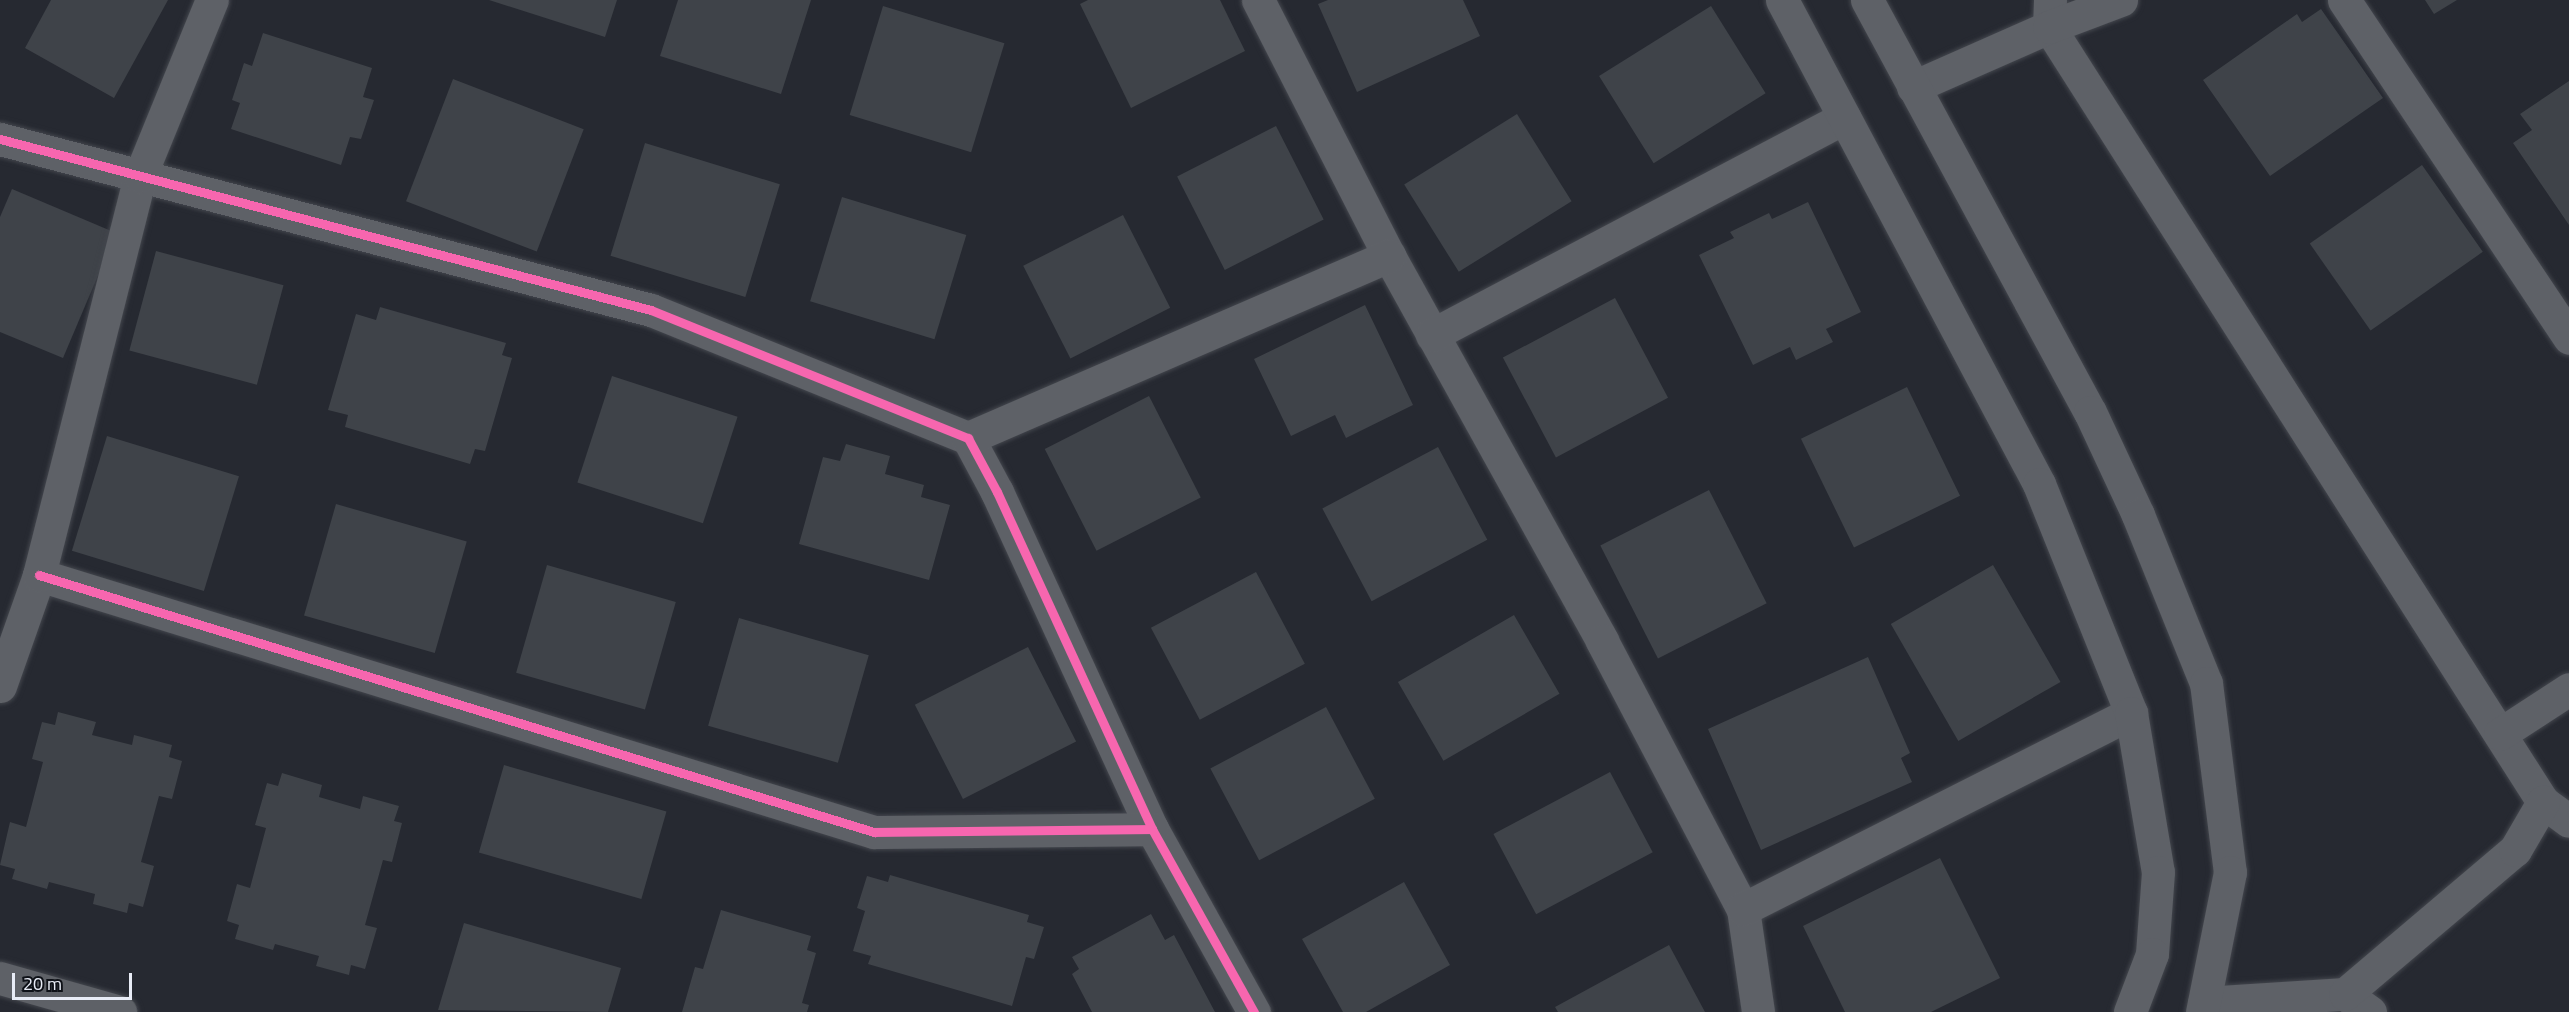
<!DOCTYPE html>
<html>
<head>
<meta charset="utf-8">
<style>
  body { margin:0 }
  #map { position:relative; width:2569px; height:1012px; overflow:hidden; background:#262931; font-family:"Titillium Web",sans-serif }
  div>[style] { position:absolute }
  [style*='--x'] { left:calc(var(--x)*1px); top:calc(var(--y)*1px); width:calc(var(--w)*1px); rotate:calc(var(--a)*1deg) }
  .building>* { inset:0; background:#3f4349; transform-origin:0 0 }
  .roads { filter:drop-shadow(0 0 2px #43464d) drop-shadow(0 0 2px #43464d) }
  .minor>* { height:33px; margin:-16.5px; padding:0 16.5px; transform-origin:16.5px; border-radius:16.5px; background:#5e6167 }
  .tertiary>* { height:33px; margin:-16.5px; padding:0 16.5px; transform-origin:16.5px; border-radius:16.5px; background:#5e6167 }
  .cycleway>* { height:9px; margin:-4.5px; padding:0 4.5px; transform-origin:4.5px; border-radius:4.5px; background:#f766af }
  span { translate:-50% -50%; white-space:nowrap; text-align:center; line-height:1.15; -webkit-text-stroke:5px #0e1117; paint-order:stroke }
  .scale { position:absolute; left:12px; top:973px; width:120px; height:27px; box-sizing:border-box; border:3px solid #e8ecf6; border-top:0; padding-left:8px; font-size:18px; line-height:21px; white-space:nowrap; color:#e8ecf6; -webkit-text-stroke:4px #0e1117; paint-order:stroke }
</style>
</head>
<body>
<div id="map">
  <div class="building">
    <div style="clip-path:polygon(51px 0,168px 0,114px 98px,25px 48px)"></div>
    <div style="clip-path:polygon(489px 0,617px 0,605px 37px)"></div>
    <div style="clip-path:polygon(678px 0,811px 0,781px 94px,660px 56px)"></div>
    <div style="clip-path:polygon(1088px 0,1220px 0,1245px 51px,1131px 108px,1080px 4px)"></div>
    <div style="clip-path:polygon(1328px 0,1463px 0,1480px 36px,1357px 92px,1318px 4px)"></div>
    <div style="clip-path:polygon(2425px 0,2457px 0,2434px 14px)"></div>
    <div style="left:883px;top:6px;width:127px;height:114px;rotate:17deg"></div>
    <div style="left:1711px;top:6px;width:103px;height:132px;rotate:58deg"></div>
    <div style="clip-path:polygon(2321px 9px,2383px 98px,2270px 176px,2203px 80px,2297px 14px,2302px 22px)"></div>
    <div style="clip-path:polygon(263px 33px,372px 68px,363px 97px,374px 100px,361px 139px,350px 137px,341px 165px,231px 129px,240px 103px,232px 100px,244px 63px,252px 66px)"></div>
    <div style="left:453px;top:79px;width:140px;height:131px;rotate:21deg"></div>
    <div style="clip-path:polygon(2569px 81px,2569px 225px,2513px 143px,2532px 130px,2520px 114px)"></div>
    <div style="left:1517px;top:114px;width:103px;height:133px;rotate:58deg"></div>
    <div style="left:1276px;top:126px;width:105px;height:111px;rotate:63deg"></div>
    <div style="left:645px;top:143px;width:141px;height:118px;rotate:17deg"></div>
    <div style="left:2422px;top:165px;width:106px;height:137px;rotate:55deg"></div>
    <div style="clip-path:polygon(12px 189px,116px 233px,63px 358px,0 332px,0 217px)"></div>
    <div style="left:842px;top:197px;width:130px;height:109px;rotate:17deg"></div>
    <div style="clip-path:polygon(1808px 202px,1861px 312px,1826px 329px,1833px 342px,1796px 360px,1790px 347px,1753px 365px,1699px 255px,1734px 238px,1730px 232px,1769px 213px,1772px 219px)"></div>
    <div style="left:1123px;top:215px;width:104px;height:112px;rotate:63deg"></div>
    <div style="left:156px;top:251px;width:132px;height:103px;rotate:15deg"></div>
    <div style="left:1615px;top:298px;width:113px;height:127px;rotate:62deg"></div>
    <div style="clip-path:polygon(1365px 305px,1413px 405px,1346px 438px,1335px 415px,1291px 436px,1254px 359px)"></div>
    <div style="clip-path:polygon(380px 307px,506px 343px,502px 355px,512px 358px,485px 451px,475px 449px,470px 464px,345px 427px,348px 415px,328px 410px,356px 314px,376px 320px)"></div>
    <div style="left:612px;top:376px;width:132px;height:112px;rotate:18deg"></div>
    <div style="left:1907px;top:387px;width:121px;height:118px;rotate:64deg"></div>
    <div style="left:1149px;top:396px;width:114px;height:117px;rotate:63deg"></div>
    <div style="left:107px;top:436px;width:138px;height:120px;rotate:17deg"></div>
    <div style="clip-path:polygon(846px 444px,890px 456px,885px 474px,924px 485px,921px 497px,950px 505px,929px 580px,799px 544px,823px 457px,840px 461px)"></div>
    <div style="left:1438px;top:447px;width:105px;height:131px;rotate:62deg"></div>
    <div style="left:1709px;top:490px;width:127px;height:122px;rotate:63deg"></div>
    <div style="left:336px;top:504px;width:136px;height:116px;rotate:16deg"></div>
    <div style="left:547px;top:565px;width:134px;height:112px;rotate:16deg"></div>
    <div style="left:1993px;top:565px;width:135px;height:118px;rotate:60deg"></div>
    <div style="left:1256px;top:572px;width:104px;height:119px;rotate:62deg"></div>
    <div style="left:1514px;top:615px;width:91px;height:134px;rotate:60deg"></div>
    <div style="left:739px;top:618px;width:135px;height:112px;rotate:16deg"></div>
    <div style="left:1028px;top:647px;width:106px;height:127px;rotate:63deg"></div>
    <div style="clip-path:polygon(1868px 657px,1910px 753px,1901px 758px,1912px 782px,1761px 850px,1708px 729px)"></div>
    <div style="left:1326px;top:707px;width:104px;height:131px;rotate:62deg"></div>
    <div style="clip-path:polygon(58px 712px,96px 722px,92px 735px,132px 745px,134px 735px,172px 745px,169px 757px,182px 761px,172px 799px,159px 796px,141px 862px,154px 866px,143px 907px,129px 903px,127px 913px,93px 904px,95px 894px,49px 882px,47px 889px,12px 879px,15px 869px,0 865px,10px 822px,26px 827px,43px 762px,32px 759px,42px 722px,55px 725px)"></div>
    <div style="left:504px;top:765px;width:169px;height:91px;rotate:16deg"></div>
    <div style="left:1610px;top:772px;width:91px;height:132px;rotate:62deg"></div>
    <div style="clip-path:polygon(282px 773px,322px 785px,319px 797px,360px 809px,363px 796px,399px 806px,394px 821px,402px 823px,392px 862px,383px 860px,365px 925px,377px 928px,365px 969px,351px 965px,349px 975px,316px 966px,319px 956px,275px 944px,273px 950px,235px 939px,239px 925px,227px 921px,237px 884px,250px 888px,266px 828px,255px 825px,267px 783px,278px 786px)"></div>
    <div style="clip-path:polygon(1940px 858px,2000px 978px,1931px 1012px,1845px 1012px,1803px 926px)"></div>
    <div style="clip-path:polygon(890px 875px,1029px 915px,1027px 922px,1044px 927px,1034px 959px,1026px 957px,1012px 1006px,868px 964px,871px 956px,853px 951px,865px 911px,857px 908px,867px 876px,888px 882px)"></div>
    <div style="clip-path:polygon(1404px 882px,1450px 965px,1366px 1012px,1343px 1012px,1302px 939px)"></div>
    <div style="clip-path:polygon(721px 910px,811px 936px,807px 950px,816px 953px,802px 1003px,809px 1005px,807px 1012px,682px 1012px,695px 967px,703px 969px)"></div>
    <div style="clip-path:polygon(1151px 914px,1165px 940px,1174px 935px,1215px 1012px,1092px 1012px,1072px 974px,1079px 969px,1072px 957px)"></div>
    <div style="clip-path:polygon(464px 923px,621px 968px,608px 1012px,438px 1010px)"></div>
    <div style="clip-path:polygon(1669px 945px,1705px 1012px,1558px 1012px,1555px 1007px)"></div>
  </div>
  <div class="roads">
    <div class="minor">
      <div style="--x:1258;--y:0;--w:288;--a:62.9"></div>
      <div style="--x:1389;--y:256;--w:440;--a:61"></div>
      <div style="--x:1602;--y:641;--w:303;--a:62.3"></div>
      <div style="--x:1743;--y:909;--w:104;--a:81.7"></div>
      <div style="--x:2050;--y:0;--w:27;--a:92"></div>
      <div style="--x:2049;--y:27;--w:919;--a:57.49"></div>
      <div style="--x:2543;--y:802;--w:32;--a:36"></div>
      <div style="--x:2344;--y:0;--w:406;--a:56.3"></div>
      <div style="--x:1913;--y:87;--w:149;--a:-23.8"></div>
      <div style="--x:2049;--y:27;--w:77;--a:-20.6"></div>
      <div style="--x:0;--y:139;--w:673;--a:14.72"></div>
      <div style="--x:651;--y:310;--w:342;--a:22"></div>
      <div style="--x:968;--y:438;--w:61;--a:61.8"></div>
      <div style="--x:997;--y:492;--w:371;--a:65.3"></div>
      <div style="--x:1152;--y:829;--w:210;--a:60.9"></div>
      <div style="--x:1432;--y:335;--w:466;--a:-27.8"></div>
      <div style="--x:968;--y:438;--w:459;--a:-23.4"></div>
      <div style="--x:39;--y:575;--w:874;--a:17.11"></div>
      <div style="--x:874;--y:832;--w:278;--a:-0.6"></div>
      <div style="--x:0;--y:686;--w:118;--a:-70.6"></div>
      <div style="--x:39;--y:575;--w:412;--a:-75.8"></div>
      <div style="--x:140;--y:176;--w:190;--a:-67.8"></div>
      <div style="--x:2500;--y:734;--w:82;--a:-33.1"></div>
      <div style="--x:1743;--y:909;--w:435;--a:-26.8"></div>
      <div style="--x:2345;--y:994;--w:31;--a:36"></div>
      <div style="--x:2204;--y:1003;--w:141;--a:-3.7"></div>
      <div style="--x:2345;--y:994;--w:223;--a:-40.3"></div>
      <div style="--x:2515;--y:850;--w:56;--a:-59.7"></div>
    </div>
    <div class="tertiary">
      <div style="--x:1782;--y:0;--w:548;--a:62.03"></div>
      <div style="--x:2039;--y:484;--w:247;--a:68.1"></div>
      <div style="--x:2131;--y:713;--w:161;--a:80.4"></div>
      <div style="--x:2158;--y:872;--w:82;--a:94.2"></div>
      <div style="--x:2152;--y:954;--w:62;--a:110.8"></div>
      <div style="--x:1867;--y:0;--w:468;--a:61.6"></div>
      <div style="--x:2090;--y:412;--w:114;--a:65"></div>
      <div style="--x:2138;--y:515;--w:181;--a:68"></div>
      <div style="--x:2206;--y:683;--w:191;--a:82.8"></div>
      <div style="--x:2230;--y:872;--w:143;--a:101.3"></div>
      <div style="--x:0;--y:978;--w:125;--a:15.8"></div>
    </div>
  </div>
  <div class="cycleway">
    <div style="--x:0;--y:139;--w:673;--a:14.72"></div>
    <div style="--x:651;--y:310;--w:342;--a:22"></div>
    <div style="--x:968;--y:438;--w:61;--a:61.8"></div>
    <div style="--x:997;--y:492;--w:371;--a:65.3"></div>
    <div style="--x:1152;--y:829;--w:210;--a:60.9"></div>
    <div style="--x:39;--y:575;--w:874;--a:17.11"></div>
    <div style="--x:874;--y:832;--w:278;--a:-0.6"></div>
  </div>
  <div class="scale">20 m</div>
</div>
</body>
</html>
